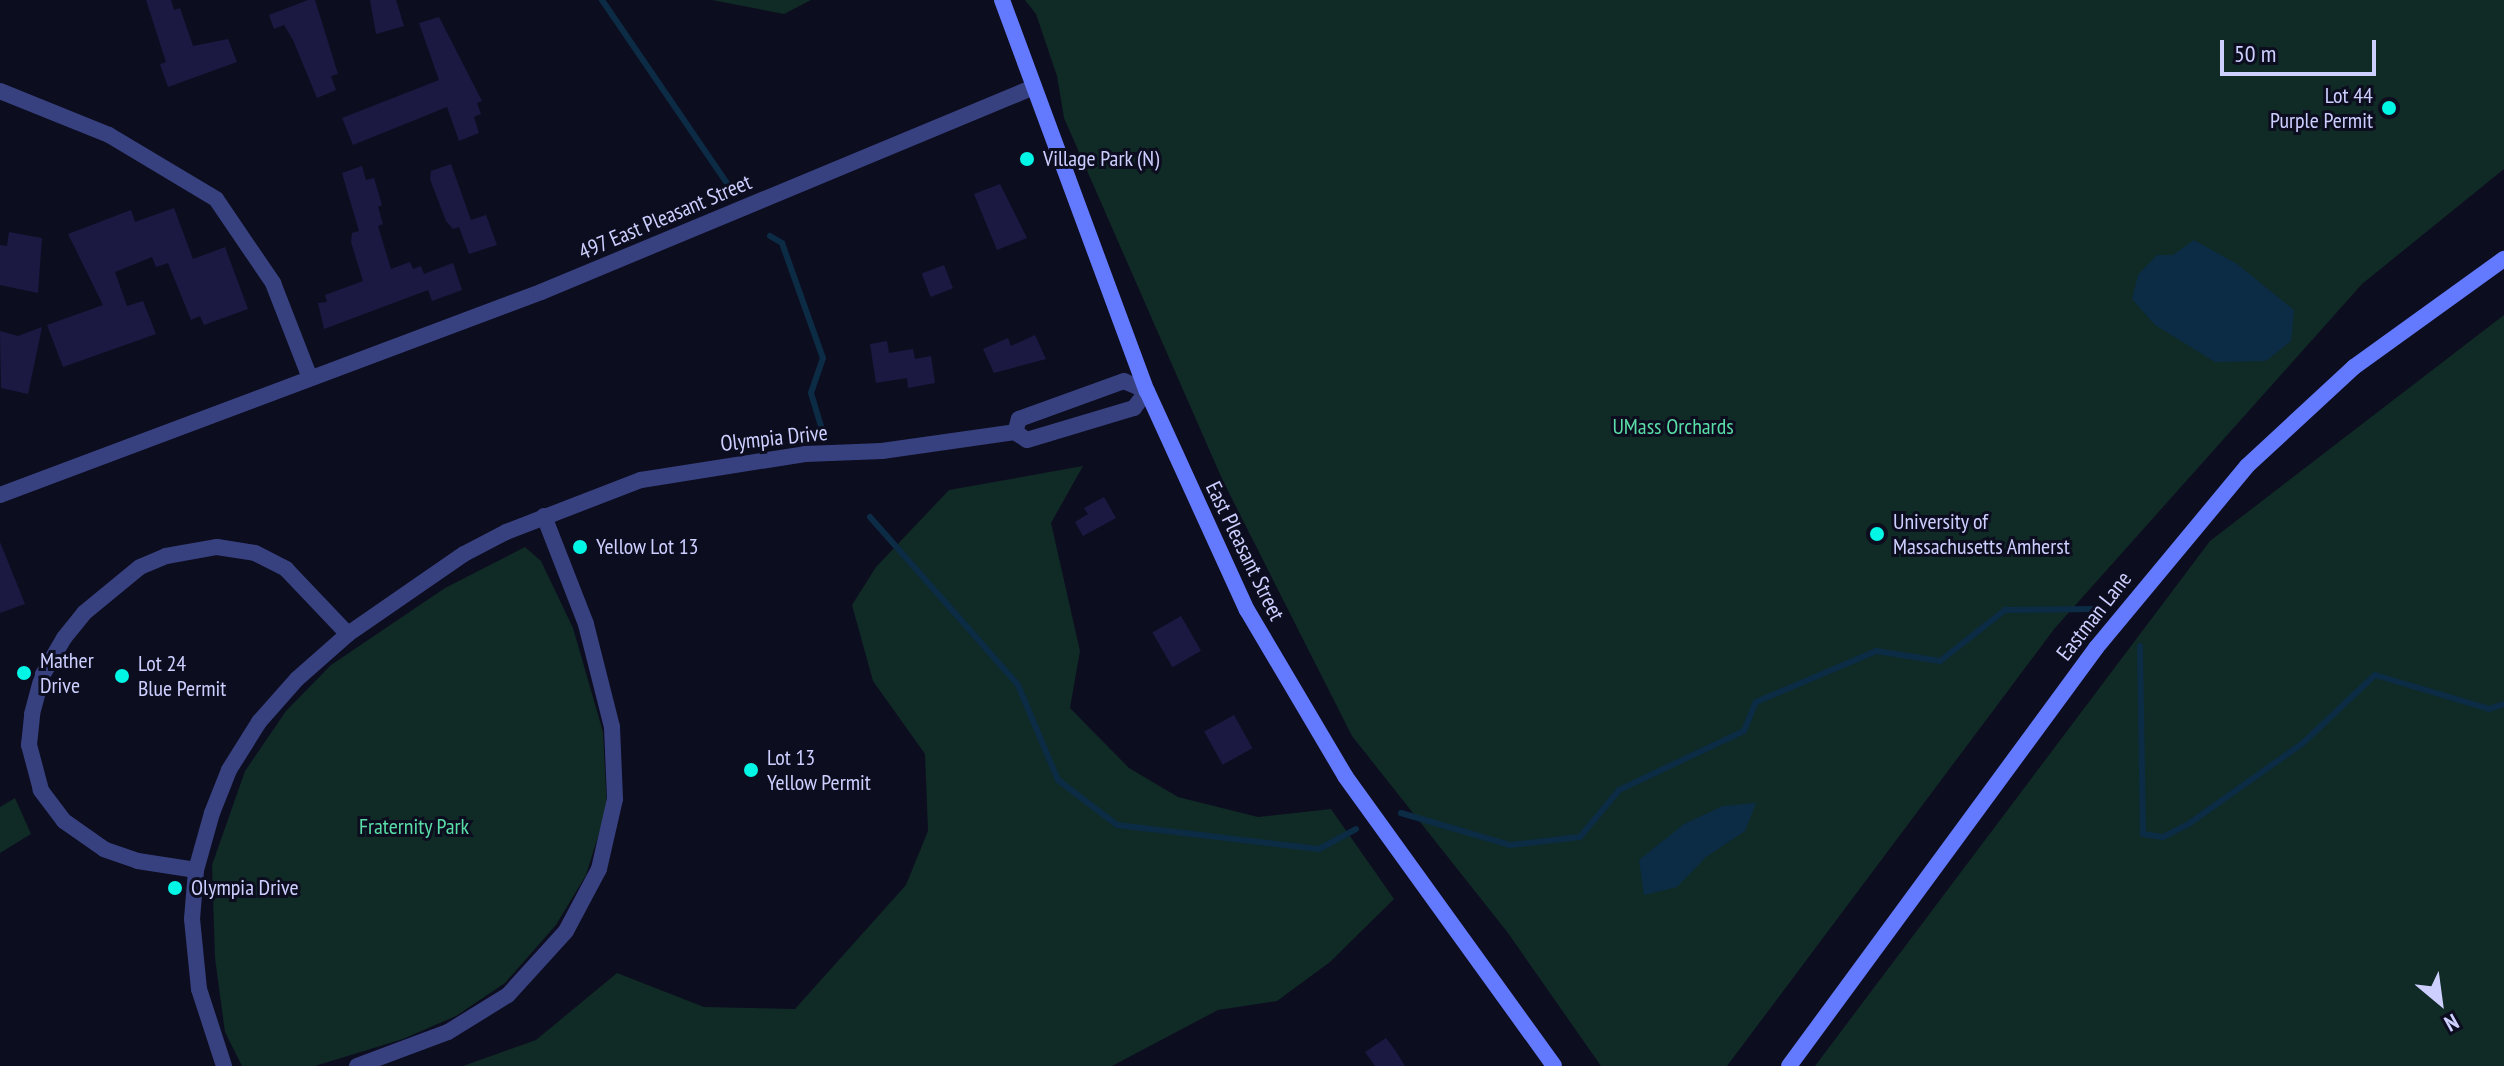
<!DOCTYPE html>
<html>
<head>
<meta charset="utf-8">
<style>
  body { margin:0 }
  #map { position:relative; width:2504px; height:1066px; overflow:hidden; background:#0d0d20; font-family:"PT Sans Narrow",sans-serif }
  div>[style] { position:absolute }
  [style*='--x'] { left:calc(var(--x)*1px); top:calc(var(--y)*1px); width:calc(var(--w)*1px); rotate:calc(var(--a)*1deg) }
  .green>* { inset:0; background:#102a25 }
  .water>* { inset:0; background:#0c2c45 }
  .stream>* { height:6px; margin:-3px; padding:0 3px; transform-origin:3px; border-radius:3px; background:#0c2c45 }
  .building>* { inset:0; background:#1b1941; transform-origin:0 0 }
  .street>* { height:16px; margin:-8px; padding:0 8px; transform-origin:8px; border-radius:8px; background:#38417f }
  .secondary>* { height:16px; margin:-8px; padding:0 8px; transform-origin:8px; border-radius:8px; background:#647afe }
  .dots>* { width:22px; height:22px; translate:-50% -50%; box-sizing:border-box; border:4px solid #0d0d20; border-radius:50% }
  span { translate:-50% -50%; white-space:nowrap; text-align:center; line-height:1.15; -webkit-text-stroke:6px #0d0d20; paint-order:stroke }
  .poi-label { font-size:22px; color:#cdcfff }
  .right { translate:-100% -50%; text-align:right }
  .left { translate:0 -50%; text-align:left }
  .street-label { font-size:22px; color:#cdcfff }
  .park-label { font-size:22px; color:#59dea7 }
  .north { position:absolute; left:2400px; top:962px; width:80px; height:80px; -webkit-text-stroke:6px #0d0d20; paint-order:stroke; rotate:151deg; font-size:22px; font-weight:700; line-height:32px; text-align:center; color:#cdcfff }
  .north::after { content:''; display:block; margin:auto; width:28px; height:36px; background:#cdcfff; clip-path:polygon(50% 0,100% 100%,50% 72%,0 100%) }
  .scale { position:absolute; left:2220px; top:40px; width:156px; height:36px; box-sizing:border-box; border:4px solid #cdcfff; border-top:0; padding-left:10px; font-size:24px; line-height:28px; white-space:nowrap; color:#cdcfff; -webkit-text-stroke:6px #0d0d20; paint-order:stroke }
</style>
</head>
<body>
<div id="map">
  <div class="green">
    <div style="clip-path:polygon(712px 0,811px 0,784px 14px)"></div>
    <div style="clip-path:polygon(1025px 0,2504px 0,2504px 169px,2362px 284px,2055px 628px,1727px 1066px,1601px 1066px,1508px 933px,1352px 736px,1223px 481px,1064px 118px,1057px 76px,1036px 14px)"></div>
    <div style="clip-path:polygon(2504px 315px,2504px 1066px,1815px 1066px,2210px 541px)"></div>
    <div style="clip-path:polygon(1083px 466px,1051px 523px,1080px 651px,1070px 708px,1129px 768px,1178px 797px,1258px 817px,1331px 809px,1394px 899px,1330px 962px,1277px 1001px,1218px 1010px,1112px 1066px,463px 1066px,536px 1040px,617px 973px,704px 1007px,795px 1009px,906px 885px,928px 831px,925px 754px,873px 681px,852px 605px,876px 567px,949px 490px)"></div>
    <div style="clip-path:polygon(525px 547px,541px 561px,573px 628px,603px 732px,607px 808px,586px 875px,556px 925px,505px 983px,456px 1016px,403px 1039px,315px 1066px,242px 1066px,225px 1032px,215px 958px,212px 865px,245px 771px,286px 711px,331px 665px,445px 588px)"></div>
    <div style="clip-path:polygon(15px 798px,31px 834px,0 853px,0 807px)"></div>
  </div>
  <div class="water">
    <div style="clip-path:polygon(2194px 240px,2237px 264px,2294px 310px,2291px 341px,2266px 361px,2215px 362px,2155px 325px,2132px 299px,2138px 275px,2157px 255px,2173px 255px)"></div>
    <div style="clip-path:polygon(1756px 803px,1745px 831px,1706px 857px,1677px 887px,1644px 895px,1639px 860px,1684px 824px,1723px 806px)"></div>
  </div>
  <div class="stream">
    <div style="--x:602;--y:0;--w:222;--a:55.7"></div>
    <div style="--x:770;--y:236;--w:14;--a:30"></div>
    <div style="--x:782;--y:243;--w:122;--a:70.4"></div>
    <div style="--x:823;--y:358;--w:37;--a:109"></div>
    <div style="--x:811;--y:393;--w:45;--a:73.2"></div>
    <div style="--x:870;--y:517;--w:224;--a:48.6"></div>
    <div style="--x:1018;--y:685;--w:103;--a:67.2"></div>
    <div style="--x:1058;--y:780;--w:74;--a:37.3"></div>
    <div style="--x:1117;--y:825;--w:203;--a:6.8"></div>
    <div style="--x:1319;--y:849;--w:42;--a:-28.4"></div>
    <div style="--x:2140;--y:646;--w:188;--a:89.1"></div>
    <div style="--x:2143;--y:834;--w:20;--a:9"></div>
    <div style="--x:2163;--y:837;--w:30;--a:-27"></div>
    <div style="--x:2190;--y:823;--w:138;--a:-35.3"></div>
    <div style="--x:2303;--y:743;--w:99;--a:-43.4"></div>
    <div style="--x:2375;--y:675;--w:119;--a:16.6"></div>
    <div style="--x:2489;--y:709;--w:16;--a:-18"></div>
    <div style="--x:1401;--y:813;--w:114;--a:16.4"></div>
    <div style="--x:1510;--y:845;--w:70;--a:-6.5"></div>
    <div style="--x:1580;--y:837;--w:61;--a:-50.3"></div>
    <div style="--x:1619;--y:790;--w:138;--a:-25.3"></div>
    <div style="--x:1744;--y:731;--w:31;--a:-68"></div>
    <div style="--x:1756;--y:702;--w:130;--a:-23"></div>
    <div style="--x:1876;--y:651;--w:65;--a:8.9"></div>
    <div style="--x:1940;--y:661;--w:83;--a:-38.1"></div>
    <div style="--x:2005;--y:610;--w:89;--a:-0.6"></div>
  </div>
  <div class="building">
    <div style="clip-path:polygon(146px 0,171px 0,174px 10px,180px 8px,193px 46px,228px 39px,237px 62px,168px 87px,160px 64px,166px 62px)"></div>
    <div style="clip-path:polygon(308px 0,315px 0,338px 74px,331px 76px,336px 90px,317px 98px,293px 40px,284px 25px,274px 29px,269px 15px)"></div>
    <div style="clip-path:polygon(370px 0,396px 0,404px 26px,376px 34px)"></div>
    <div style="clip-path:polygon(439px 17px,482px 101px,477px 103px,481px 114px,474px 117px,479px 133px,459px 141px,447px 107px,353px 145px,342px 118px,439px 80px,419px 23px)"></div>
    <div style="clip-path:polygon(451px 164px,471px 220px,486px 215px,497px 245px,469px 254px,459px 227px,453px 229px,446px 221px,430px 179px,431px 171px)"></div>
    <div style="clip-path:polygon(362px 166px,366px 180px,374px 178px,382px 205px,378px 207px,383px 224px,378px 226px,391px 269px,410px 262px,413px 269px,421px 266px,424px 274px,453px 263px,462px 290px,432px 301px,428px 290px,324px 329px,318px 303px,327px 302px,325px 295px,363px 281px,351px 242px,352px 233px,359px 231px,342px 173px)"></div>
    <div style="clip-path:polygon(1000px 184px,1027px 238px,997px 250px,974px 194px)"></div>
    <div style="clip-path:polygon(174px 208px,193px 259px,225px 247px,248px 309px,204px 325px,200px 316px,191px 320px,168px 263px,156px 267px,152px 257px,115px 272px,127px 306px,143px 301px,156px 334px,63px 367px,47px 325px,103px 305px,68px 234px,131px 210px,135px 222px)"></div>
    <div style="clip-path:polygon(9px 232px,42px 238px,38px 293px,0 285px,0 245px,7px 246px)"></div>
    <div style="left:944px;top:265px;width:25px;height:24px;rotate:69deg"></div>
    <div style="clip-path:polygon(42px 327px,28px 394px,1px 388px,0 331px,18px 336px)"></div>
    <div style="clip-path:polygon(1035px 335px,1046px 359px,994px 373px,983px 349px,1008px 338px,1011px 346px)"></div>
    <div style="clip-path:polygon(887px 341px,889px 353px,913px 349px,915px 359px,931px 356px,935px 383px,908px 388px,907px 378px,876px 383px,870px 344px)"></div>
    <div style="clip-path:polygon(1104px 497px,1116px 518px,1083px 536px,1075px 522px,1088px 514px,1084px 508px)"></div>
    <div style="clip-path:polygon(0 542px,25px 604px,0 613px)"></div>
    <div style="left:1181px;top:616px;width:40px;height:33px;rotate:60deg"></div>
    <div style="left:1234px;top:715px;width:38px;height:34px;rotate:61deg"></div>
    <div style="clip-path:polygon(1386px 1038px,1395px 1050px,1405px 1066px,1375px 1066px,1365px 1052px)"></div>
  </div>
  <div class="street">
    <div style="--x:0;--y:91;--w:118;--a:22"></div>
    <div style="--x:109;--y:135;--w:125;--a:30.9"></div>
    <div style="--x:216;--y:199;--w:102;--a:55.8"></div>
    <div style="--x:273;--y:283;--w:102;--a:68.7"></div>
    <div style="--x:0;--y:495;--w:578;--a:-20.57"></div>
    <div style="--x:541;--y:292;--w:534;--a:-22.58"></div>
    <div style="--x:196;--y:870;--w:59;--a:-171.2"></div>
    <div style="--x:138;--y:861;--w:36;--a:-161"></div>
    <div style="--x:104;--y:849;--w:49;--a:-145"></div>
    <div style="--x:64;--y:821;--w:39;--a:-127"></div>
    <div style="--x:41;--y:790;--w:47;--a:-104.9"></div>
    <div style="--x:29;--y:745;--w:31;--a:-84"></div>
    <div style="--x:32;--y:714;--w:39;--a:-75"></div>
    <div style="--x:42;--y:676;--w:44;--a:-59.9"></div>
    <div style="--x:64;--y:638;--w:32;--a:-51"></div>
    <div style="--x:84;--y:613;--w:72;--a:-39.4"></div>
    <div style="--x:140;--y:567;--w:28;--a:-23"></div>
    <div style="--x:166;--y:556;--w:52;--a:-10"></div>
    <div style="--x:217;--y:547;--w:38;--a:9"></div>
    <div style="--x:255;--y:553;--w:35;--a:27"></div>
    <div style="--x:286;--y:569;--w:90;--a:46.4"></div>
    <div style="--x:224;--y:1066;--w:81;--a:-108"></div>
    <div style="--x:199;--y:989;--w:70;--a:-95.7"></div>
    <div style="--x:192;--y:919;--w:49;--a:-85.3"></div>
    <div style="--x:196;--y:870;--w:59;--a:-74.3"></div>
    <div style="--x:212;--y:813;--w:46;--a:-68.4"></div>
    <div style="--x:229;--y:770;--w:57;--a:-58"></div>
    <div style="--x:259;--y:722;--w:57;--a:-48.5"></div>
    <div style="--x:297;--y:679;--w:68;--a:-41.4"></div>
    <div style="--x:348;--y:634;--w:141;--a:-34.6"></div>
    <div style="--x:464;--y:554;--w:47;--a:-27.6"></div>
    <div style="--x:506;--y:532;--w:145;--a:-21.1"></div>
    <div style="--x:641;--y:480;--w:166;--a:-9"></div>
    <div style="--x:805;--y:454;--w:77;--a:-2.2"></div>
    <div style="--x:882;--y:451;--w:134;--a:-8.1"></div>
    <div style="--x:1015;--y:432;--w:14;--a:34"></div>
    <div style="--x:1027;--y:440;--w:112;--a:-16.7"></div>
    <div style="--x:1134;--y:408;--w:21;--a:-53"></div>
    <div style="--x:1147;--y:391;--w:25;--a:-157"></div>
    <div style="--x:1124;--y:381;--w:112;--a:160.1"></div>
    <div style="--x:1019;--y:419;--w:14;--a:107"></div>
    <div style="--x:357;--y:1066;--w:97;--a:-20.5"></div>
    <div style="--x:448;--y:1032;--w:70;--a:-31.7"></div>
    <div style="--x:508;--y:995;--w:86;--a:-47.8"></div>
    <div style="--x:566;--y:931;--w:70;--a:-62"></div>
    <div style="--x:599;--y:869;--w:72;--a:-77.1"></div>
    <div style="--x:615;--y:799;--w:72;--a:-92.4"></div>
    <div style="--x:612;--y:727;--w:106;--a:-104.2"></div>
    <div style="--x:586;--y:624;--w:116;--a:-111.3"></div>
  </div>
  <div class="secondary">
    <div style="--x:1002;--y:0;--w:417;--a:69.7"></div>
    <div style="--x:1147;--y:391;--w:241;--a:65.5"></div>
    <div style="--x:1247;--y:610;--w:193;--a:59.4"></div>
    <div style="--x:1345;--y:776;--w:357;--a:54.2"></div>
    <div style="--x:1789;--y:1066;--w:519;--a:-53.7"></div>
    <div style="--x:2096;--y:648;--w:236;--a:-50.3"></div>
    <div style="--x:2247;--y:466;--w:146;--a:-42.8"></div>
    <div style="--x:2354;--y:367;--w:185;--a:-35.8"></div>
  </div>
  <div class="dots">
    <div style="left:2389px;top:108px;background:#02f6e6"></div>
    <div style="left:1027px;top:159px;background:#02f6e6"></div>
    <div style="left:1877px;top:534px;background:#02f6e6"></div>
    <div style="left:580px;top:547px;background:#02f6e6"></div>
    <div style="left:24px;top:673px;background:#02f6e6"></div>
    <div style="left:122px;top:676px;background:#02f6e6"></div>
    <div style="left:751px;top:770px;background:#02f6e6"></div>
    <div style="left:175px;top:888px;background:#02f6e6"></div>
  </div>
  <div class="poi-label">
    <span class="right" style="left:2373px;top:108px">Lot 44<br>Purple Permit</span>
    <span class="left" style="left:1043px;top:159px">Village Park (N)</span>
    <span class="left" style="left:1893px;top:534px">University of<br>Massachusetts Amherst</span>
    <span class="left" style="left:596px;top:547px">Yellow Lot 13</span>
    <span class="left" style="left:40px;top:673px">Mather<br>Drive</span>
    <span class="left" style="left:138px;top:676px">Lot 24<br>Blue Permit</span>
    <span class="left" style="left:767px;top:770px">Lot 13<br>Yellow Permit</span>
    <span class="left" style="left:191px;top:888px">Olympia Drive</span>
  </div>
  <div class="street-label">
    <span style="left:665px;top:217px;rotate:-23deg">497 East Pleasant Street</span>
    <span style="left:774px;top:438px;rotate:-6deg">Olympia Drive</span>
    <span style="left:1245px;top:551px;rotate:64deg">East Pleasant Street</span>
    <span style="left:2094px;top:616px;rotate:-52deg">Eastman Lane</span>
  </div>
  <div class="park-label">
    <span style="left:1673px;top:427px">UMass Orchards</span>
    <span style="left:414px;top:827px">Fraternity Park</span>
  </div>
  <div class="north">N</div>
  <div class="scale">50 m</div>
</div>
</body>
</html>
